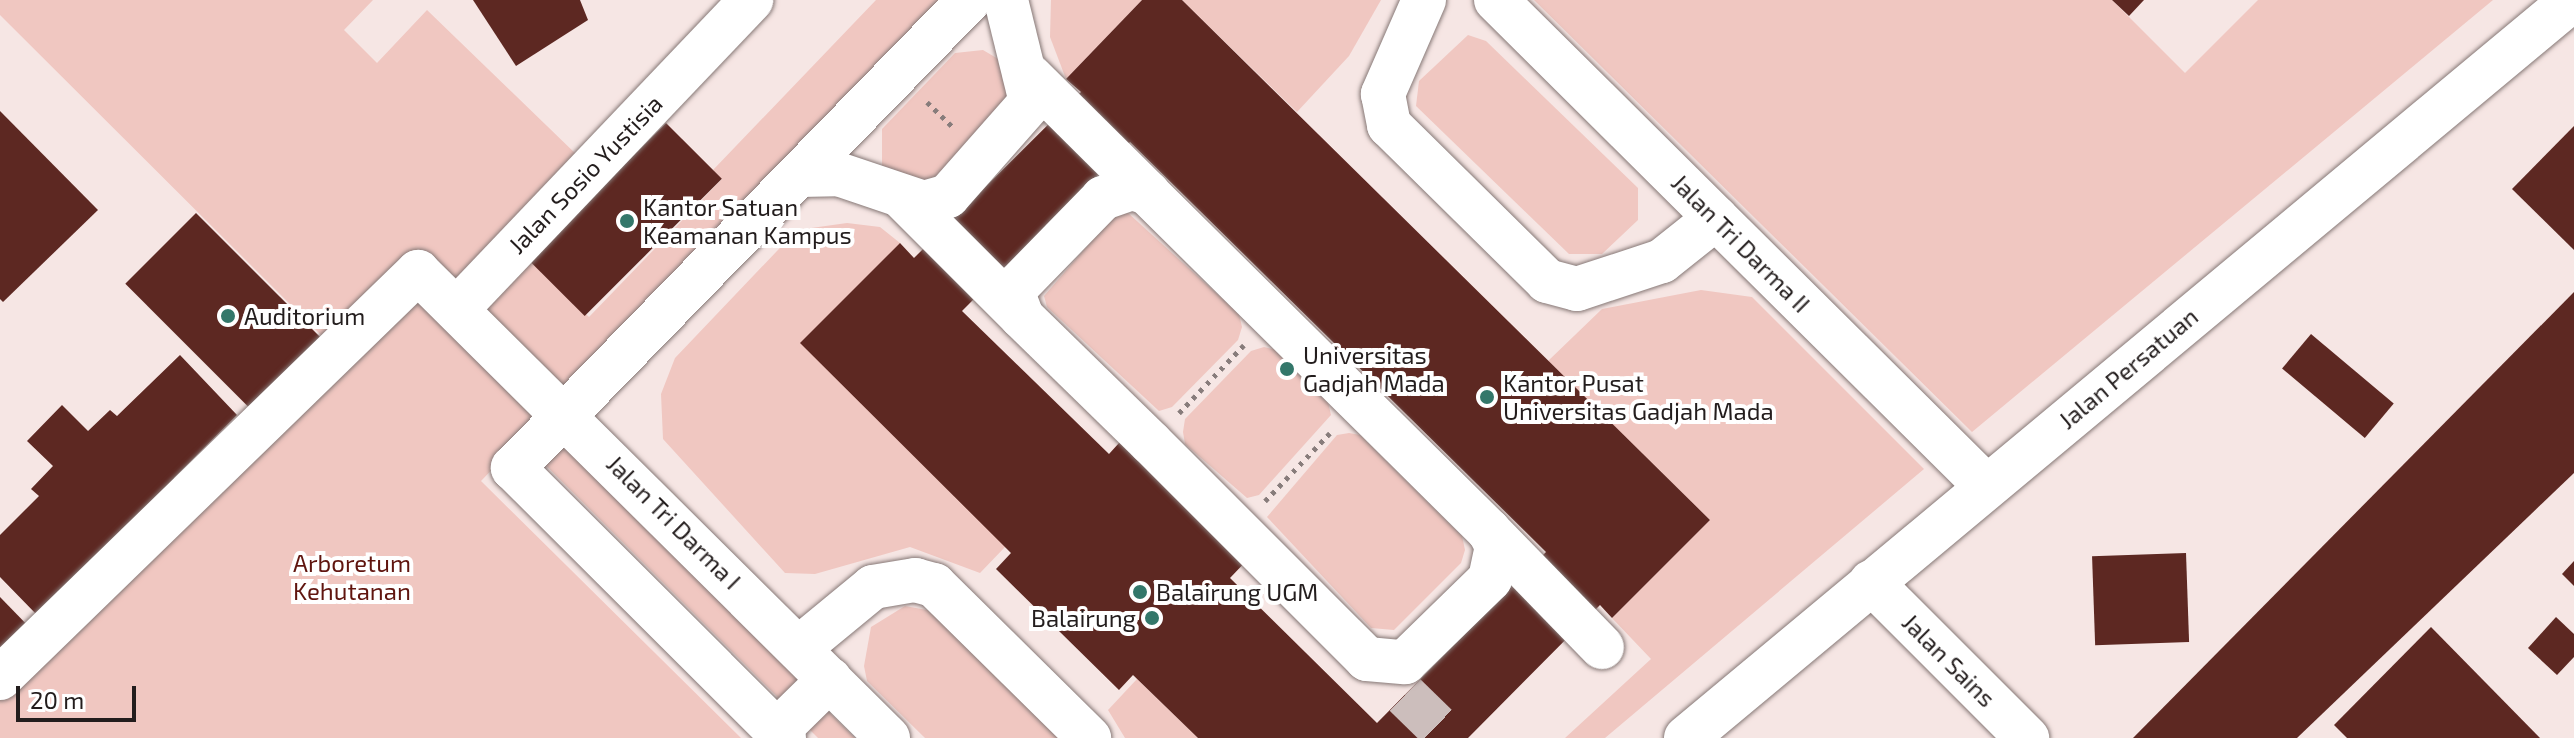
<!DOCTYPE html>
<html>
<head>
<meta charset="utf-8">
<style>
  body { margin:0 }
  #map { position:relative; width:2574px; height:738px; overflow:hidden; background:#f6e6e4; font-family:"Exo 2",sans-serif }
  div>[style] { position:absolute }
  [style*='--x'] { left:calc(var(--x)*1px); top:calc(var(--y)*1px); width:calc(var(--w)*1px); rotate:calc(var(--a)*1deg) }
  .green>* { inset:0; background:#f0c7c1; transform-origin:0 0 }
  .building>* { inset:0; background:#5d2822; transform-origin:0 0 }
  .minor-tunnel>* { height:44px; margin-top:-22px; transform-origin:0; background:repeating-linear-gradient(90deg,#ccbebc 0 44px,transparent 0 66px) }
  .path>* { height:5px; margin-top:-2.5px; transform-origin:0; background:repeating-linear-gradient(90deg,#877c7b 0 4px,transparent 0 10px) }
  .roads { filter:drop-shadow(0 0 2px #867876) drop-shadow(0 0 2px #867876) }
  .minor>* { height:44px; margin:-22px; padding:0 22px; transform-origin:22px; border-radius:22px; background:#fff }
  .major>* { height:44px; margin:-22px; padding:0 22px; transform-origin:22px; border-radius:22px; background:#fff }
  .dots>* { width:22px; height:22px; translate:-50% -50%; box-sizing:border-box; border:4px solid #fff; border-radius:50% }
  span { translate:-50% -50%; white-space:nowrap; text-align:center; line-height:1.15; -webkit-text-stroke:8px #fff; paint-order:stroke }
  .street-label { font-size:24px; color:#231d1d }
  .poi-label { font-size:24px; color:#231d1d }
  .left { translate:0 -50%; text-align:left }
  .right { translate:-100% -50%; text-align:right }
  .park-label { font-size:24px; color:#60150f }
  .scale { position:absolute; left:16px; top:686px; width:120px; height:36px; box-sizing:border-box; border:4px solid #231d1d; border-top:0; padding-left:10px; font-size:24px; line-height:28px; white-space:nowrap; color:#231d1d; -webkit-text-stroke:6px #fff; paint-order:stroke }
</style>
</head>
<body>
<div id="map">
  <div class="green">
    <div style="clip-path:polygon(0 0,373px 0,344px 30px,377px 63px,427px 10px,578px 156px,502px 235px,589px 317px,722px 179px,713px 170px,876px 0,943px 0,481px 481px,741px 738px,0 738px,0 695px,324px 338px,0 15px)"></div>
    <div style="clip-path:polygon(1051px 0,1142px 0,1066px 79px,1050px 37px)"></div>
    <div style="clip-path:polygon(1182px 0,1381px 0,1349px 56px,1297px 112px)"></div>
    <div style="clip-path:polygon(1534px 0,2112px 0,2185px 73px,2258px 0,2493px 0,1972px 432px)"></div>
    <div style="clip-path:polygon(1468px 35px,1486px 41px,1638px 188px,1638px 220px,1602px 254px,1569px 254px,1416px 106px,1419px 81px)"></div>
    <div style="clip-path:polygon(983px 50px,1005px 63px,1016px 93px,935px 185px,882px 171px,882px 129px,955px 53px)"></div>
    <div style="clip-path:polygon(1127px 212px,1239px 314px,1242px 327px,1238px 340px,1172px 407px,1159px 411px,1047px 307px,1044px 296px,1115px 214px)"></div>
    <div style="clip-path:polygon(847px 223px,880px 227px,900px 243px,1005px 547px,980px 573px,910px 547px,815px 574px,785px 573px,663px 439px,661px 394px,675px 358px,797px 230px)"></div>
    <div style="clip-path:polygon(1701px 290px,1752px 297px,1924px 469px,1605px 738px,1565px 738px,1651px 659px,1612px 618px,1710px 520px,1548px 361px,1602px 309px)"></div>
    <div style="clip-path:polygon(1264px 347px,1276px 350px,1328px 402px,1331px 415px,1259px 495px,1247px 498px,1185px 444px,1183px 432px,1185px 419px,1251px 351px)"></div>
    <div style="clip-path:polygon(1349px 433px,1360px 435px,1462px 536px,1465px 550px,1461px 563px,1394px 630px,1371px 628px,1267px 517px,1337px 435px)"></div>
    <div style="left:567px;top:444px;width:330px;height:30px;rotate:45deg"></div>
    <div style="clip-path:polygon(905px 606px,932px 611px,1061px 738px,925px 738px,867px 681px,864px 666px,871px 627px)"></div>
    <div style="clip-path:polygon(1137px 679px,1198px 738px,1125px 738px,1108px 710px)"></div>
    <div style="clip-path:polygon(828px 711px,855px 738px,818px 738px,809px 729px)"></div>
  </div>
  <div class="building">
    <div style="clip-path:polygon(473px 0,580px 0,588px 20px,516px 66px)"></div>
    <div style="clip-path:polygon(evenodd,1142px 0,1182px 0,1710px 520px,1612px 618px,1600px 605px,1468px 738px,1198px 738px,1133px 675px,1119px 690px,996px 569px,1011px 553px,800px 343px,900px 243px,914px 258px,1081px 92px,1066px 79px,1142px 0,1130px 142px,1546px 552px,1377px 723px,1230px 578px,1251px 556px,1129px 432px,1109px 454px,962px 311px,1130px 142px)"></div>
    <div style="clip-path:polygon(2112px 0,2144px 0,2129px 16px)"></div>
    <div style="clip-path:polygon(0 111px,98px 210px,3px 302px,0 299px)"></div>
    <div style="left:666px;top:123px;width:79px;height:194px;rotate:45deg"></div>
    <div style="clip-path:polygon(2574px 126px,2574px 250px,2512px 189px)"></div>
    <div style="left:196px;top:213px;width:190px;height:100px;rotate:45deg"></div>
    <div style="clip-path:polygon(2574px 292px,2574px 473px,2297px 738px,2133px 738px)"></div>
    <div style="left:2311px;top:334px;width:108px;height:45px;rotate:40deg"></div>
    <div style="clip-path:polygon(180px 355px,237px 415px,174px 478px,183px 488px,37px 615px,0 577px,0 535px,39px 496px,31px 489px,53px 466px,27px 441px,62px 405px,88px 431px,110px 410px,117px 416px)"></div>
    <div style="left:2186px;top:553px;width:89px;height:94px;rotate:88deg"></div>
    <div style="clip-path:polygon(2574px 561px,2574px 586px,2562px 574px)"></div>
    <div style="clip-path:polygon(0 597px,35px 633px,0 667px)"></div>
    <div style="clip-path:polygon(2556px 617px,2574px 634px,2574px 657px,2557px 675px,2528px 648px)"></div>
    <div style="clip-path:polygon(2431px 627px,2540px 738px,2347px 738px,2334px 725px)"></div>
  </div>
  <div class="minor-tunnel">
    <div style="--x:1405;--y:695;--w:62;--a:44.3"></div>
  </div>
  <div class="path">
    <div style="--x:927;--y:102;--w:37;--a:44"></div>
    <div style="--x:1179;--y:413;--w:94;--a:-46.3"></div>
    <div style="--x:1265;--y:501;--w:94;--a:-46.3"></div>
  </div>
  <div class="roads">
    <div class="minor">
      <div style="--x:1424;--y:0;--w:103;--a:113.6"></div>
      <div style="--x:1383;--y:94;--w:32;--a:79"></div>
      <div style="--x:1389;--y:125;--w:222;--a:44.6"></div>
      <div style="--x:1547;--y:281;--w:31;--a:15"></div>
      <div style="--x:1577;--y:289;--w:89;--a:-18.2"></div>
      <div style="--x:1662;--y:261;--w:69;--a:-38.5"></div>
      <div style="--x:1496;--y:0;--w:690;--a:44.77"></div>
      <div style="--x:1030;--y:76;--w:166;--a:44.8"></div>
      <div style="--x:799;--y:175;--w:39;--a:-1"></div>
      <div style="--x:838;--y:174;--w:91;--a:18.6"></div>
      <div style="--x:924;--y:203;--w:25;--a:-16"></div>
      <div style="--x:948;--y:196;--w:125;--a:-48.6"></div>
      <div style="--x:1031;--y:102;--w:105;--a:-103.8"></div>
      <div style="--x:901;--y:196;--w:171;--a:45"></div>
      <div style="--x:1022;--y:317;--w:179;--a:44.3"></div>
      <div style="--x:1150;--y:442;--w:307;--a:45"></div>
      <div style="--x:1367;--y:659;--w:38;--a:5"></div>
      <div style="--x:1405;--y:662;--w:119;--a:-44.3"></div>
      <div style="--x:1490;--y:579;--w:34;--a:-78"></div>
      <div style="--x:1497;--y:546;--w:17;--a:-118"></div>
      <div style="--x:1489;--y:531;--w:480;--a:-135.3"></div>
      <div style="--x:1148;--y:193;--w:17;--a:-163"></div>
      <div style="--x:1132;--y:188;--w:31;--a:161"></div>
      <div style="--x:1103;--y:198;--w:122;--a:134.3"></div>
      <div style="--x:1018;--y:285;--w:12;--a:110"></div>
      <div style="--x:1014;--y:296;--w:22;--a:69"></div>
      <div style="--x:457;--y:309;--w:427;--a:-46.4"></div>
      <div style="--x:1489;--y:531;--w:162;--a:45.8"></div>
      <div style="--x:1871;--y:582;--w:221;--a:45"></div>
      <div style="--x:799;--y:648;--w:96;--a:-39.5"></div>
      <div style="--x:873;--y:587;--w:43;--a:-9.5"></div>
      <div style="--x:915;--y:580;--w:20;--a:15"></div>
      <div style="--x:934;--y:585;--w:218;--a:44.6"></div>
      <div style="--x:0;--y:678;--w:583;--a:-44.17"></div>
      <div style="--x:418;--y:272;--w:662;--a:44.76"></div>
      <div style="--x:777;--y:731;--w:74;--a:-44.5"></div>
      <div style="--x:784;--y:738;--w:383;--a:-135.1"></div>
      <div style="--x:513;--y:468;--w:653;--a:-45.74"></div>
    </div>
    <div class="major">
      <div style="--x:1686;--y:738;--w:1153;--a:-39.79"></div>
    </div>
  </div>
  <div class="dots">
    <div style="left:627px;top:221px;background:#33776a"></div>
    <div style="left:228px;top:316px;background:#33776a"></div>
    <div style="left:1287px;top:369px;background:#33776a"></div>
    <div style="left:1487px;top:397px;background:#33776a"></div>
    <div style="left:1140px;top:592px;background:#33776a"></div>
    <div style="left:1152px;top:618px;background:#33776a"></div>
  </div>
  <div class="street-label">
    <span style="left:585px;top:174px;rotate:-46deg">Jalan Sosio Yustisia</span>
    <span style="left:1741px;top:243px;rotate:45deg">Jalan Tri Darma II</span>
    <span style="left:2128px;top:368px;rotate:-40deg">Jalan Persatuan</span>
    <span style="left:674px;top:522px;rotate:45deg">Jalan Tri Darma I</span>
    <span style="left:1949px;top:660px;rotate:45deg">Jalan Sains</span>
  </div>
  <div class="poi-label">
    <span class="left" style="left:643px;top:221px">Kantor Satuan<br>Keamanan Kampus</span>
    <span class="left" style="left:244px;top:316px">Auditorium</span>
    <span class="left" style="left:1303px;top:369px">Universitas<br>Gadjah Mada</span>
    <span class="left" style="left:1503px;top:397px">Kantor Pusat<br>Universitas Gadjah Mada</span>
    <span class="left" style="left:1156px;top:592px">Balairung UGM</span>
    <span class="right" style="left:1136px;top:618px">Balairung</span>
  </div>
  <div class="park-label">
    <span style="left:352px;top:577px">Arboretum<br>Kehutanan</span>
  </div>
  <div class="scale">20 m</div>
</div>
</body>
</html>
